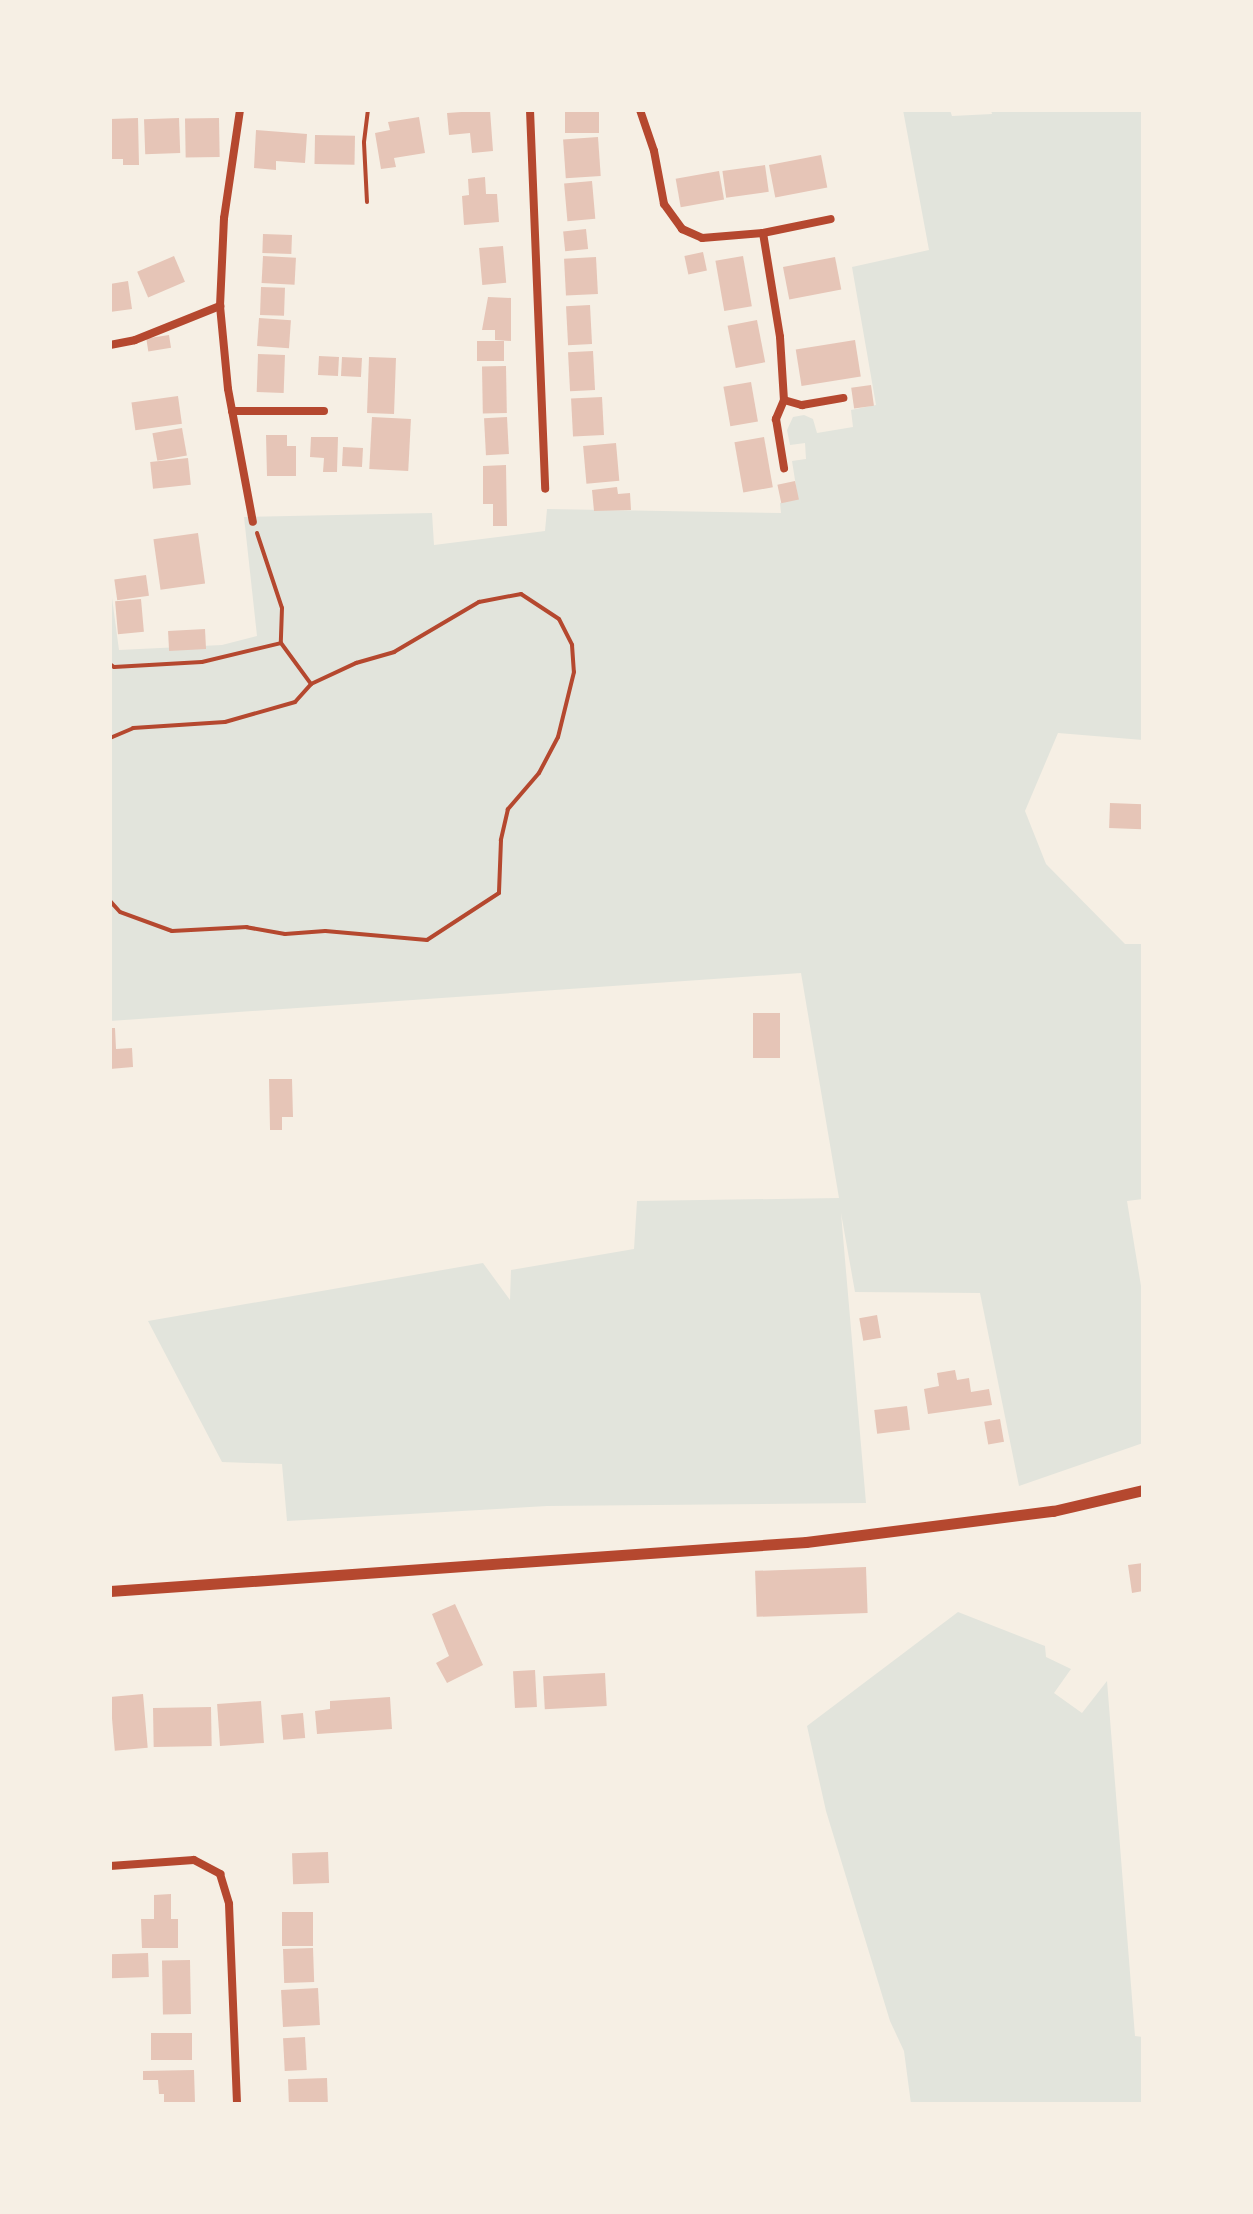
<!DOCTYPE html>
<html>
<head>
<meta charset="utf-8">
<style>
  body { margin:0 }
  #map { position:relative; width:1253px; height:2214px; overflow:hidden; background:#f6efe4; font-family:"Varela Round",sans-serif }
  div>[style] { position:absolute }
  [style*='--x'] { left:calc(var(--x)*1px); top:calc(var(--y)*1px); width:calc(var(--w)*1px); rotate:calc(var(--a)*1deg) }
  .green>* { inset:0; background:#e2e4dc }
  .building>* { inset:0; background:#e6c5b7; transform-origin:0 0 }
  .path>* { height:4px; margin:-2px; padding:0 2px; transform-origin:2px; border-radius:2px; background:#b5482f }
  .service>* { height:4px; margin:-2px; padding:0 2px; transform-origin:2px; border-radius:2px; background:#b5482f }
  .minor>* { height:8px; margin:-4px; padding:0 4px; transform-origin:4px; border-radius:4px; background:#b5482f }
  .tertiary>* { height:11px; margin:-5.5px; padding:0 5.5px; transform-origin:5.5px; border-radius:5.5px; background:#b5482f }
  span { translate:-50% -50%; white-space:nowrap; text-align:center; line-height:1.15; -webkit-text-stroke:6px #f6efe4; paint-order:stroke }
  .frame { position:absolute; inset:0; border:112px solid #f6efe4; pointer-events:none }
</style>
</head>
<body>
<div id="map">
  <div class="green">
    <div style="clip-path:polygon(903px 110px,950px 110px,952px 116px,992px 114px,991px 110px,1143px 110px,1143px 740px,1058px 733px,1025px 811px,1046px 864px,1125px 944px,1143px 944px,1143px 1199px,1127px 1201px,1143px 1298px,1143px 1443px,1019px 1486px,980px 1293px,855px 1292px,841px 1213px,866px 1503px,547px 1506px,287px 1521px,282px 1464px,222px 1462px,148px 1321px,483px 1263px,510px 1300px,511px 1270px,634px 1249px,637px 1201px,839px 1198px,801px 973px,110px 1021px,110px 583px,119px 650px,222px 645px,257px 636px,244px 517px,432px 513px,434px 545px,545px 531px,547px 509px,781px 513px,780px 503px,798px 499px,792px 461px,806px 459px,805px 443px,790px 445px,787px 430px,793px 417px,804px 415px,813px 419px,817px 433px,853px 427px,851px 410px,876px 405px,852px 267px,929px 250px)"></div>
    <div style="clip-path:polygon(958px 1612px,1045px 1646px,1046px 1657px,1071px 1669px,1054px 1693px,1082px 1713px,1107px 1681px,1135px 2036px,1143px 2037px,1143px 2104px,911px 2104px,904px 2051px,890px 2021px,826px 1811px,807px 1726px)"></div>
  </div>
  <div class="building">
    <div style="clip-path:polygon(490px 110px,493px 151px,472px 153px,470px 133px,449px 135px,447px 113px)"></div>
    <div style="left:565px;top:110px;width:34px;height:23px"></div>
    <div style="clip-path:polygon(419px 117px,425px 153px,394px 158px,396px 167px,381px 169px,375px 133px,390px 130px,388px 122px)"></div>
    <div style="clip-path:polygon(138px 118px,139px 165px,123px 165px,123px 159px,110px 159px,110px 119px)"></div>
    <div style="left:179px;top:118px;width:35px;height:35px;rotate:88deg"></div>
    <div style="left:219px;top:118px;width:39px;height:34px;rotate:89deg"></div>
    <div style="clip-path:polygon(256px 130px,307px 134px,305px 163px,276px 161px,276px 170px,254px 168px)"></div>
    <div style="left:315px;top:135px;width:40px;height:29px;rotate:1deg"></div>
    <div style="left:598px;top:137px;width:39px;height:35px;rotate:86deg"></div>
    <div style="left:821px;top:155px;width:33px;height:53px;rotate:79deg"></div>
    <div style="left:765px;top:165px;width:27px;height:43px;rotate:82deg"></div>
    <div style="left:719px;top:171px;width:29px;height:44px;rotate:80deg"></div>
    <div style="clip-path:polygon(485px 177px,486px 194px,497px 194px,499px 222px,464px 225px,462px 196px,469px 195px,468px 179px)"></div>
    <div style="left:592px;top:181px;width:38px;height:28px;rotate:85deg"></div>
    <div style="left:586px;top:229px;width:20px;height:23px;rotate:84deg"></div>
    <div style="left:263px;top:234px;width:29px;height:19px;rotate:2deg"></div>
    <div style="left:503px;top:246px;width:37px;height:24px;rotate:85deg"></div>
    <div style="left:703px;top:252px;width:19px;height:19px;rotate:78deg"></div>
    <div style="left:174px;top:256px;width:28px;height:40px;rotate:67deg"></div>
    <div style="left:263px;top:256px;width:33px;height:27px;rotate:3deg"></div>
    <div style="left:743px;top:256px;width:51px;height:28px;rotate:80deg"></div>
    <div style="left:596px;top:257px;width:37px;height:32px;rotate:87deg"></div>
    <div style="left:835px;top:257px;width:33px;height:53px;rotate:79deg"></div>
    <div style="clip-path:polygon(128px 281px,132px 309px,110px 312px,110px 284px)"></div>
    <div style="left:261px;top:287px;width:24px;height:28px;rotate:2deg"></div>
    <div style="clip-path:polygon(488px 297px,511px 298px,511px 341px,495px 340px,495px 330px,482px 330px)"></div>
    <div style="left:590px;top:305px;width:39px;height:24px;rotate:87deg"></div>
    <div style="left:259px;top:318px;width:32px;height:28px;rotate:4deg"></div>
    <div style="left:757px;top:320px;width:43px;height:30px;rotate:79deg"></div>
    <div style="left:169px;top:335px;width:13px;height:23px;rotate:81deg"></div>
    <div style="left:855px;top:340px;width:37px;height:60px;rotate:81deg"></div>
    <div style="left:477px;top:341px;width:27px;height:20px"></div>
    <div style="left:593px;top:351px;width:39px;height:25px;rotate:87deg"></div>
    <div style="left:258px;top:354px;width:27px;height:38px;rotate:2deg"></div>
    <div style="left:319px;top:356px;width:20px;height:19px;rotate:3deg"></div>
    <div style="left:342px;top:357px;width:20px;height:19px;rotate:3deg"></div>
    <div style="left:369px;top:357px;width:27px;height:56px;rotate:2deg"></div>
    <div style="left:506px;top:366px;width:47px;height:24px;rotate:89deg"></div>
    <div style="left:751px;top:382px;width:40px;height:28px;rotate:80deg"></div>
    <div style="left:871px;top:385px;width:21px;height:20px;rotate:82deg"></div>
    <div style="left:178px;top:396px;width:28px;height:47px;rotate:82deg"></div>
    <div style="left:602px;top:397px;width:38px;height:31px;rotate:87deg"></div>
    <div style="left:372px;top:417px;width:39px;height:52px;rotate:3deg"></div>
    <div style="left:507px;top:417px;width:37px;height:23px;rotate:87deg"></div>
    <div style="left:182px;top:428px;width:28px;height:30px;rotate:80deg"></div>
    <div style="clip-path:polygon(266px 435px,287px 435px,287px 446px,296px 446px,296px 476px,267px 476px)"></div>
    <div style="clip-path:polygon(311px 437px,338px 437px,337px 472px,323px 472px,324px 458px,310px 457px)"></div>
    <div style="left:764px;top:437px;width:51px;height:30px;rotate:80deg"></div>
    <div style="left:616px;top:443px;width:38px;height:33px;rotate:85deg"></div>
    <div style="left:343px;top:447px;width:20px;height:19px;rotate:3deg"></div>
    <div style="left:188px;top:458px;width:27px;height:38px;rotate:84deg"></div>
    <div style="clip-path:polygon(506px 465px,507px 526px,493px 526px,493px 504px,483px 504px,483px 466px)"></div>
    <div style="left:795px;top:481px;width:19px;height:18px;rotate:78deg"></div>
    <div style="clip-path:polygon(617px 487px,618px 494px,630px 493px,631px 510px,594px 511px,592px 490px)"></div>
    <div style="left:198px;top:533px;width:51px;height:45px;rotate:82deg"></div>
    <div style="left:146px;top:575px;width:21px;height:32px;rotate:82deg"></div>
    <div style="left:141px;top:599px;width:33px;height:26px;rotate:85deg"></div>
    <div style="left:205px;top:629px;width:20px;height:37px;rotate:87deg"></div>
    <div style="left:1110px;top:803px;width:33px;height:25px;rotate:2deg"></div>
    <div style="left:753px;top:1013px;width:27px;height:45px"></div>
    <div style="clip-path:polygon(110px 1028px,115px 1028px,116px 1049px,132px 1048px,133px 1067px,110px 1069px)"></div>
    <div style="clip-path:polygon(269px 1079px,292px 1079px,293px 1117px,282px 1117px,282px 1130px,270px 1130px)"></div>
    <div style="left:877px;top:1315px;width:23px;height:18px;rotate:80deg"></div>
    <div style="clip-path:polygon(955px 1370px,957px 1380px,969px 1378px,971px 1392px,989px 1389px,992px 1405px,928px 1414px,924px 1389px,939px 1386px,937px 1373px)"></div>
    <div style="left:907px;top:1406px;width:24px;height:33px;rotate:83deg"></div>
    <div style="left:1000px;top:1419px;width:23px;height:16px;rotate:80deg"></div>
    <div style="clip-path:polygon(1143px 1563px,1143px 1591px,1132px 1593px,1128px 1565px)"></div>
    <div style="left:866px;top:1567px;width:46px;height:111px;rotate:88deg"></div>
    <div style="clip-path:polygon(455px 1604px,483px 1665px,447px 1683px,436px 1663px,449px 1656px,432px 1614px)"></div>
    <div style="left:535px;top:1670px;width:37px;height:22px;rotate:87deg"></div>
    <div style="left:605px;top:1673px;width:33px;height:62px;rotate:87deg"></div>
    <div style="left:143px;top:1694px;width:54px;height:33px;rotate:85deg"></div>
    <div style="clip-path:polygon(390px 1697px,392px 1729px,317px 1734px,315px 1711px,330px 1709px,330px 1701px)"></div>
    <div style="left:261px;top:1701px;width:42px;height:44px;rotate:86deg"></div>
    <div style="left:211px;top:1707px;width:39px;height:58px;rotate:89deg"></div>
    <div style="left:303px;top:1713px;width:25px;height:22px;rotate:85deg"></div>
    <div style="left:328px;top:1852px;width:31px;height:36px;rotate:88deg"></div>
    <div style="clip-path:polygon(171px 1894px,171px 1919px,178px 1919px,178px 1948px,142px 1948px,141px 1919px,154px 1919px,154px 1895px)"></div>
    <div style="left:282px;top:1912px;width:31px;height:34px"></div>
    <div style="left:313px;top:1948px;width:34px;height:30px;rotate:88deg"></div>
    <div style="left:148px;top:1953px;width:24px;height:38px;rotate:88deg"></div>
    <div style="left:190px;top:1960px;width:54px;height:28px;rotate:89deg"></div>
    <div style="left:318px;top:1988px;width:37px;height:37px;rotate:87deg"></div>
    <div style="left:192px;top:2033px;width:27px;height:41px;rotate:90deg"></div>
    <div style="left:305px;top:2037px;width:33px;height:22px;rotate:87deg"></div>
    <div style="clip-path:polygon(194px 2070px,195px 2103px,164px 2104px,164px 2094px,159px 2094px,158px 2080px,143px 2080px,143px 2071px)"></div>
    <div style="left:327px;top:2078px;width:26px;height:39px;rotate:88deg"></div>
  </div>
  <div class="path">
    <div style="--x:257;--y:533;--w:79;--a:71.6"></div>
    <div style="--x:282;--y:608;--w:35;--a:92"></div>
    <div style="--x:281;--y:643;--w:51;--a:53.8"></div>
    <div style="--x:110;--y:664;--w:5;--a:37"></div>
    <div style="--x:114;--y:667;--w:88;--a:-3.3"></div>
    <div style="--x:202;--y:662;--w:81;--a:-13.5"></div>
    <div style="--x:110;--y:738;--w:25;--a:-23"></div>
    <div style="--x:133;--y:728;--w:92;--a:-3.7"></div>
    <div style="--x:225;--y:722;--w:73;--a:-15.9"></div>
    <div style="--x:295;--y:702;--w:24;--a:-48"></div>
    <div style="--x:311;--y:684;--w:50;--a:-25"></div>
    <div style="--x:356;--y:663;--w:40;--a:-16"></div>
    <div style="--x:394;--y:652;--w:99;--a:-30.5"></div>
    <div style="--x:479;--y:602;--w:43;--a:-10.8"></div>
    <div style="--x:521;--y:594;--w:45;--a:33.3"></div>
    <div style="--x:559;--y:619;--w:29;--a:63"></div>
    <div style="--x:572;--y:645;--w:27;--a:86"></div>
    <div style="--x:574;--y:672;--w:67;--a:103.8"></div>
    <div style="--x:558;--y:737;--w:41;--a:117.8"></div>
    <div style="--x:539;--y:773;--w:48;--a:130.7"></div>
    <div style="--x:508;--y:809;--w:32;--a:103"></div>
    <div style="--x:501;--y:840;--w:53;--a:92.2"></div>
    <div style="--x:499;--y:893;--w:86;--a:146.9"></div>
    <div style="--x:427;--y:940;--w:102;--a:-175"></div>
    <div style="--x:325;--y:931;--w:40;--a:175.7"></div>
    <div style="--x:285;--y:934;--w:39;--a:-170"></div>
    <div style="--x:247;--y:927;--w:75;--a:176.9"></div>
    <div style="--x:172;--y:931;--w:55;--a:-159.9"></div>
    <div style="--x:120;--y:912;--w:15;--a:-132"></div>
  </div>
  <div class="service">
    <div style="--x:367;--y:202;--w:60;--a:-92.9"></div>
    <div style="--x:364;--y:142;--w:32;--a:-83"></div>
  </div>
  <div class="minor">
    <div style="--x:240;--y:110;--w:109;--a:98.4"></div>
    <div style="--x:224;--y:218;--w:88;--a:92.6"></div>
    <div style="--x:220;--y:306;--w:83;--a:84.5"></div>
    <div style="--x:228;--y:389;--w:135;--a:79.4"></div>
    <div style="--x:530;--y:110;--w:379;--a:87.7"></div>
    <div style="--x:640;--y:110;--w:43;--a:71.1"></div>
    <div style="--x:654;--y:151;--w:54;--a:79.3"></div>
    <div style="--x:664;--y:204;--w:31;--a:54"></div>
    <div style="--x:682;--y:229;--w:22;--a:24"></div>
    <div style="--x:702;--y:238;--w:61;--a:-4.7"></div>
    <div style="--x:763;--y:233;--w:69;--a:-11.6"></div>
    <div style="--x:763;--y:233;--w:105;--a:80.7"></div>
    <div style="--x:780;--y:337;--w:63;--a:86.4"></div>
    <div style="--x:784;--y:400;--w:21;--a:113"></div>
    <div style="--x:776;--y:419;--w:50;--a:80.7"></div>
    <div style="--x:110;--y:345;--w:25;--a:-11"></div>
    <div style="--x:135;--y:340;--w:92;--a:-21.8"></div>
    <div style="--x:784;--y:400;--w:19;--a:16"></div>
    <div style="--x:802;--y:405;--w:42;--a:-9.7"></div>
    <div style="--x:232;--y:411;--w:92;--a:0"></div>
    <div style="--x:110;--y:1866;--w:84;--a:-4.1"></div>
    <div style="--x:194;--y:1860;--w:30;--a:28"></div>
    <div style="--x:220;--y:1874;--w:31;--a:73"></div>
    <div style="--x:229;--y:1904;--w:200;--a:87.7"></div>
  </div>
  <div class="tertiary">
    <div style="--x:110;--y:1591;--w:698;--a:-4.03"></div>
    <div style="--x:806;--y:1542;--w:249;--a:-7.2"></div>
    <div style="--x:1053;--y:1511;--w:92;--a:-13.1"></div>
  </div>
  <div class="frame"></div>
</div>
</body>
</html>
